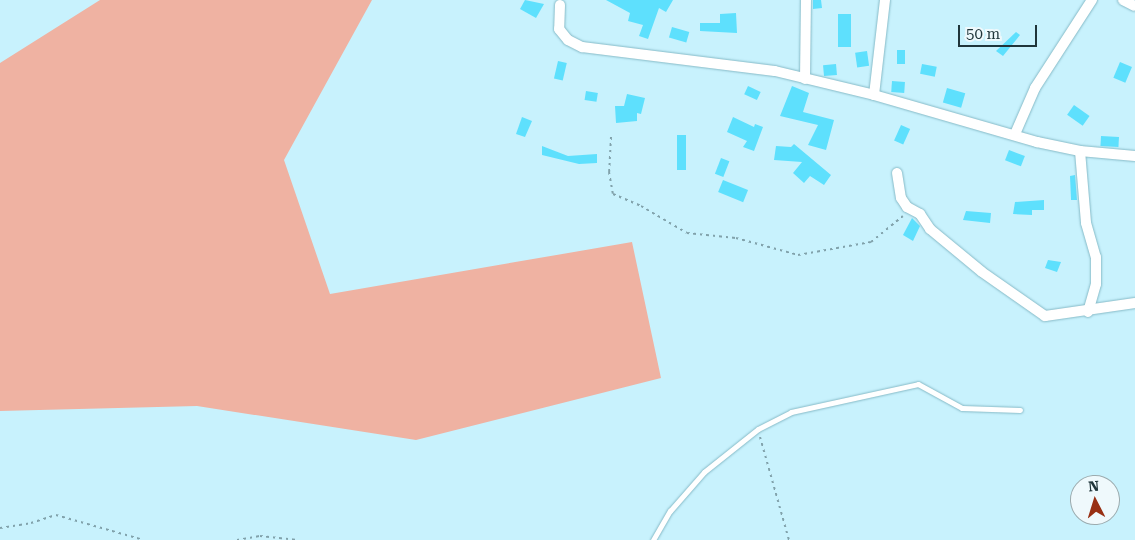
<!DOCTYPE html>
<html>
<head>
<meta charset="utf-8">
<style>
  body { margin:0 }
  #map { position:relative; width:1135px; height:540px; overflow:hidden; background:#c8f2fd; font-family:"Roboto Serif",serif }
  div>[style] { position:absolute }
  [style*='--x'] { left:calc(var(--x)*1px); top:calc(var(--y)*1px); width:calc(var(--w)*1px); rotate:calc(var(--a)*1deg) }
  .green>* { inset:0; background:#efb2a2 }
  .building>* { inset:0; background:#5ee0fd; transform-origin:0 0 }
  .path>* { height:2px; margin-top:-1px; transform-origin:0; background:repeating-linear-gradient(90deg,#81a2ab 0 2.5px,transparent 0 6.5px) }
  .roads { filter:drop-shadow(0 0 1px #86bac7) drop-shadow(0 0 1px #86bac7) }
  .service>* { height:5px; margin:-2.5px; padding:0 2.5px; transform-origin:2.5px; border-radius:2.5px; background:#fff }
  .minor>* { height:10px; margin:-5px; padding:0 5px; transform-origin:5px; border-radius:5px; background:#fff }
  span { translate:-50% -50%; white-space:nowrap; text-align:center; line-height:1.15; -webkit-text-stroke:4.5px #eff9fc; paint-order:stroke }
  .north { position:absolute; left:1070px; top:475px; width:50px; height:50px; box-sizing:border-box; background:#eff9fc; border:1px solid #9cabae; border-radius:50%; rotate:355deg; font-size:14px; font-weight:700; line-height:20px; text-align:center; color:#1f353a }
  .north::after { content:''; display:block; margin:auto; width:18px; height:22px; background:#983014; clip-path:polygon(50% 0,100% 100%,50% 72%,0 100%) }
  .scale { position:absolute; left:958px; top:25px; width:79px; height:22px; box-sizing:border-box; border:2px solid #1f353a; border-top:0; padding-left:6px; font-size:15px; line-height:18px; white-space:nowrap; color:#1f353a; -webkit-text-stroke:4px #eff9fc; paint-order:stroke }
</style>
</head>
<body>
<div id="map">
  <div class="green">
    <div style="clip-path:polygon(100px 0,372px 0,284px 160px,330px 294px,632px 242px,661px 378px,416px 440px,197px 406px,0 411px,0 63px)"></div>
  </div>
  <div class="building">
    <div style="clip-path:polygon(525px 0,544px 4px,536px 18px,520px 9px)"></div>
    <div style="clip-path:polygon(606px 0,673px 0,666px 12px,659px 8px,648px 39px,639px 36px,643px 25px,628px 21px,630px 13px)"></div>
    <div style="clip-path:polygon(813px 0,821px 0,822px 8px,813px 9px)"></div>
    <div style="clip-path:polygon(736px 13px,737px 33px,700px 31px,700px 23px,720px 23px,720px 14px)"></div>
    <div style="left:838px;top:14px;width:13px;height:33px"></div>
    <div style="left:672px;top:27px;width:18px;height:11px;rotate:16deg"></div>
    <div style="clip-path:polygon(1016px 32px,1020px 35px,1003px 56px,996px 51px)"></div>
    <div style="left:897px;top:50px;width:8px;height:14px"></div>
    <div style="left:867px;top:51px;width:15px;height:12px;rotate:82deg"></div>
    <div style="left:558px;top:61px;width:9px;height:18px;rotate:13deg"></div>
    <div style="left:1120px;top:62px;width:13px;height:17px;rotate:23deg"></div>
    <div style="left:836px;top:64px;width:11px;height:13px;rotate:85deg"></div>
    <div style="left:922px;top:64px;width:15px;height:10px;rotate:11deg"></div>
    <div style="left:892px;top:81px;width:13px;height:11px;rotate:4deg"></div>
    <div style="left:748px;top:86px;width:14px;height:9px;rotate:25deg"></div>
    <div style="clip-path:polygon(792px 86px,809px 93px,803px 112px,834px 120px,826px 150px,808px 145px,818px 125px,780px 116px)"></div>
    <div style="left:947px;top:88px;width:19px;height:15px;rotate:16deg"></div>
    <div style="left:586px;top:91px;width:12px;height:9px;rotate:9deg"></div>
    <div style="clip-path:polygon(627px 94px,645px 98px,641px 114px,637px 113px,637px 121px,616px 123px,615px 106px,624px 106px)"></div>
    <div style="left:1074px;top:105px;width:19px;height:12px;rotate:35deg"></div>
    <div style="clip-path:polygon(522px 117px,532px 121px,525px 137px,516px 134px)"></div>
    <div style="clip-path:polygon(733px 117px,754px 127px,755px 124px,763px 127px,754px 151px,743px 147px,747px 141px,727px 132px)"></div>
    <div style="left:901px;top:125px;width:10px;height:17px;rotate:24deg"></div>
    <div style="left:677px;top:135px;width:9px;height:35px"></div>
    <div style="left:1101px;top:136px;width:18px;height:10px;rotate:3deg"></div>
    <div style="clip-path:polygon(794px 144px,831px 175px,824px 185px,810px 176px,804px 183px,793px 173px,802px 162px,774px 160px,776px 146px,791px 147px)"></div>
    <div style="clip-path:polygon(542px 146px,568px 156px,597px 154px,597px 163px,579px 164px,542px 155px)"></div>
    <div style="left:1009px;top:150px;width:17px;height:11px;rotate:21deg"></div>
    <div style="left:721px;top:158px;width:9px;height:17px;rotate:21deg"></div>
    <div style="clip-path:polygon(1075px 175px,1077px 200px,1071px 200px,1070px 176px)"></div>
    <div style="left:723px;top:180px;width:27px;height:13px;rotate:22deg"></div>
    <div style="clip-path:polygon(1044px 200px,1044px 210px,1032px 210px,1032px 215px,1013px 214px,1015px 202px)"></div>
    <div style="clip-path:polygon(966px 211px,991px 213px,990px 223px,963px 220px)"></div>
    <div style="clip-path:polygon(912px 218px,920px 226px,913px 241px,903px 235px)"></div>
    <div style="clip-path:polygon(1048px 260px,1061px 262px,1057px 272px,1045px 268px)"></div>
  </div>
  <div class="path">
    <div style="--x:611;--y:137;--w:35;--a:93"></div>
    <div style="--x:609;--y:172;--w:22;--a:80"></div>
    <div style="--x:613;--y:194;--w:30;--a:23"></div>
    <div style="--x:641;--y:206;--w:53;--a:30.4"></div>
    <div style="--x:687;--y:233;--w:49;--a:5.8"></div>
    <div style="--x:736;--y:238;--w:64;--a:15.3"></div>
    <div style="--x:798;--y:255;--w:74;--a:-10.1"></div>
    <div style="--x:871;--y:242;--w:41;--a:-39.1"></div>
    <div style="--x:760;--y:437;--w:107;--a:74.3"></div>
    <div style="--x:0;--y:528;--w:31;--a:-9"></div>
    <div style="--x:31;--y:523;--w:26;--a:-18"></div>
    <div style="--x:56;--y:515;--w:91;--a:15.9"></div>
    <div style="--x:237;--y:540;--w:23;--a:-10"></div>
    <div style="--x:260;--y:536;--w:38;--a:6"></div>
  </div>
  <div class="roads">
    <div class="service">
      <div style="--x:653;--y:540;--w:34;--a:-60"></div>
      <div style="--x:670;--y:511;--w:52;--a:-48.9"></div>
      <div style="--x:704;--y:472;--w:69;--a:-38.5"></div>
      <div style="--x:758;--y:429;--w:37;--a:-27"></div>
      <div style="--x:791;--y:412;--w:130;--a:-12.4"></div>
      <div style="--x:918;--y:384;--w:50;--a:28.6"></div>
      <div style="--x:962;--y:408;--w:58;--a:2"></div>
    </div>
    <div class="minor">
      <div style="--x:1123;--y:0;--w:13;--a:27"></div>
      <div style="--x:560;--y:5;--w:24;--a:92"></div>
      <div style="--x:559;--y:29;--w:14;--a:51"></div>
      <div style="--x:568;--y:40;--w:16;--a:27"></div>
      <div style="--x:582;--y:47;--w:194;--a:7.1"></div>
      <div style="--x:775;--y:71;--w:102;--a:13.6"></div>
      <div style="--x:874;--y:95;--w:170;--a:16.1"></div>
      <div style="--x:1037;--y:142;--w:44;--a:11.8"></div>
      <div style="--x:1080;--y:151;--w:55;--a:5.2"></div>
      <div style="--x:805;--y:79;--w:79;--a:-89.3"></div>
      <div style="--x:874;--y:95;--w:96;--a:-83.4"></div>
      <div style="--x:1015;--y:134;--w:50;--a:-66.5"></div>
      <div style="--x:1035;--y:88;--w:105;--a:-57.1"></div>
      <div style="--x:1080;--y:151;--w:72;--a:85.2"></div>
      <div style="--x:1086;--y:223;--w:35;--a:74"></div>
      <div style="--x:1096;--y:257;--w:27;--a:90"></div>
      <div style="--x:1096;--y:284;--w:29;--a:106"></div>
      <div style="--x:897;--y:173;--w:25;--a:81"></div>
      <div style="--x:901;--y:198;--w:11;--a:56"></div>
      <div style="--x:907;--y:207;--w:15;--a:28"></div>
      <div style="--x:920;--y:214;--w:18;--a:56"></div>
      <div style="--x:930;--y:229;--w:67;--a:39.6"></div>
      <div style="--x:982;--y:272;--w:77;--a:34.9"></div>
      <div style="--x:1045;--y:316;--w:91;--a:-8.2"></div>
    </div>
  </div>
  <div class="north">N</div>
  <div class="scale">50 m</div>
</div>
</body>
</html>
